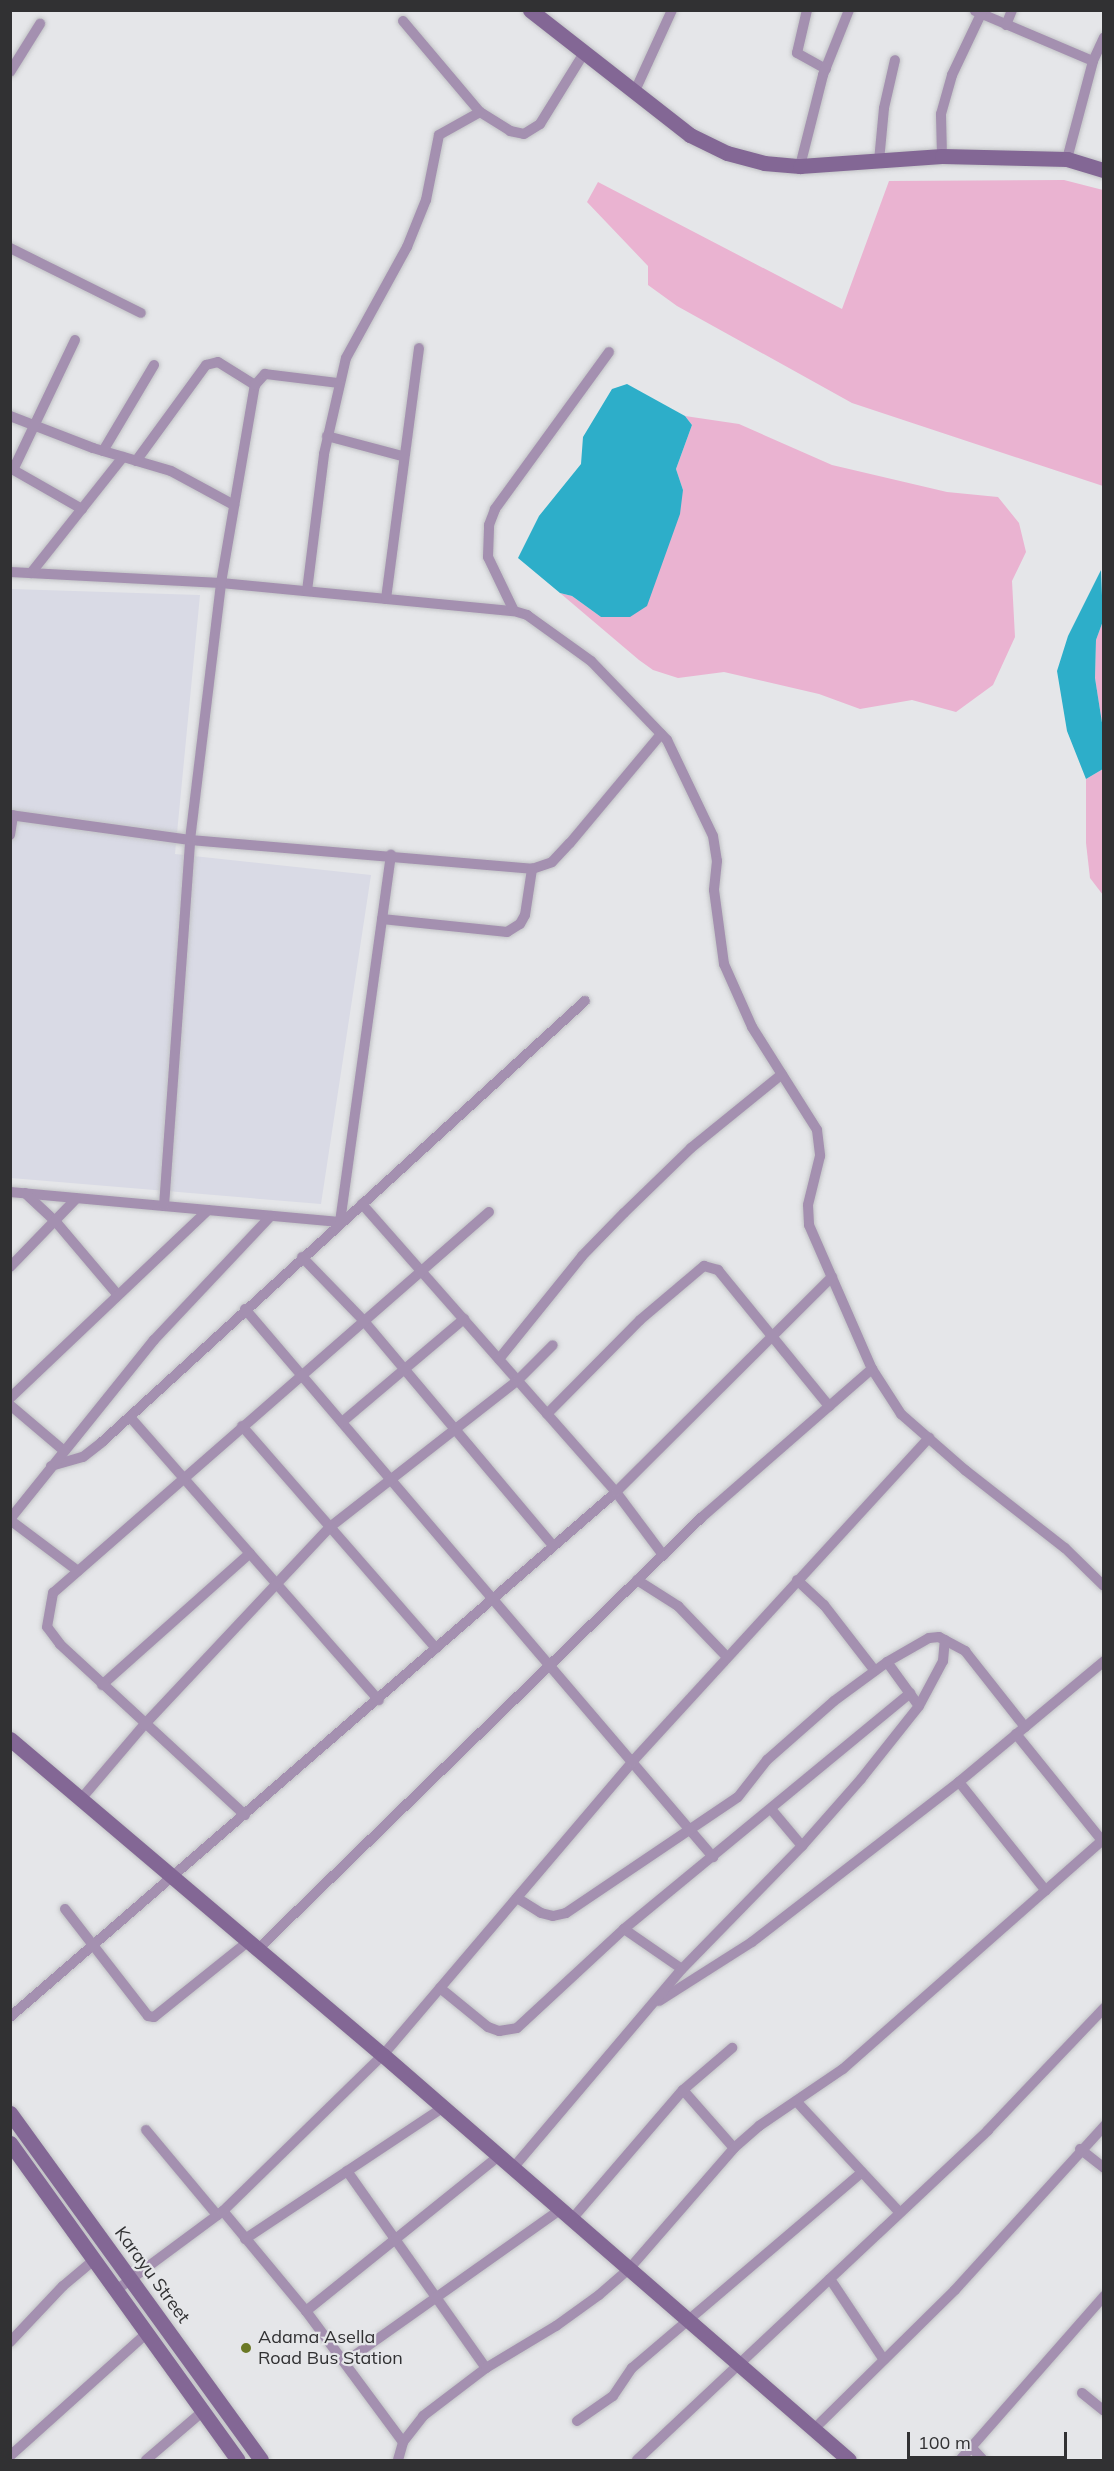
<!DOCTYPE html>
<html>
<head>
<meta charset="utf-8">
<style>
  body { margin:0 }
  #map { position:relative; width:1114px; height:2471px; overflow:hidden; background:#e5e6e9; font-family:Mulish,sans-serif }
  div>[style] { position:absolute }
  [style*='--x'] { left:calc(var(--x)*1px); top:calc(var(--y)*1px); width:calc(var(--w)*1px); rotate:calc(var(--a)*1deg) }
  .built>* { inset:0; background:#d9dae5 }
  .green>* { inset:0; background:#eab3d1 }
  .water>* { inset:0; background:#2daec9 }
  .roads { filter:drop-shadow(0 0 2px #c1c2c5) drop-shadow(0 0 2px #c1c2c5) }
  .street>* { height:10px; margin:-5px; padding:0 5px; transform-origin:5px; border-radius:5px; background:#a490b0 }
  .secondary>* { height:15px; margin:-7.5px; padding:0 7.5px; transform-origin:7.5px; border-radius:7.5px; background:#836795 }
  .dots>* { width:16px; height:16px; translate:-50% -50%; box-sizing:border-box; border:3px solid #e5e6e9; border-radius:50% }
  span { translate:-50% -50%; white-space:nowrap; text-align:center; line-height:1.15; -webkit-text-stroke:4.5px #e5e6e9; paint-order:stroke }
  .street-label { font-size:18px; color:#313133 }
  .poi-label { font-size:18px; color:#313133 }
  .left { translate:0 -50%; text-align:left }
  .frame { position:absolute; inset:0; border:12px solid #313133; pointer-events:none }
  .scale { position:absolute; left:907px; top:2432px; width:160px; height:27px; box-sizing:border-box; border:3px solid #313133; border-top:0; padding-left:8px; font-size:18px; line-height:21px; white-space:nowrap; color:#313133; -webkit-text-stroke:4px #e5e6e9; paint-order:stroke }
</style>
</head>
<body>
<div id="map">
  <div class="built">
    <div style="clip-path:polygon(11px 589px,200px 595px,175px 854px,371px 875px,321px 1204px,11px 1178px)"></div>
  </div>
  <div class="green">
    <div style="clip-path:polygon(1064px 180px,1103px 190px,1103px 486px,852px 403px,677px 306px,648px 285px,648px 266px,587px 202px,598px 182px,842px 309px,889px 181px)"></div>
    <div style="clip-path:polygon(685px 416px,739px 424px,832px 465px,947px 492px,998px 497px,1019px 523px,1026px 552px,1012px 581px,1015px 637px,993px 685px,956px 712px,912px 700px,860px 709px,819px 694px,724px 672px,678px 678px,653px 670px,639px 660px,560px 593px,572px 596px,601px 617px,683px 490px,676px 469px,692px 425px)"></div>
    <div style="clip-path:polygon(1103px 621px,1103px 729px,1095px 678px,1096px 640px)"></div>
    <div style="clip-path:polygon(1103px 769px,1103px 895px,1090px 878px,1086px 843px,1086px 779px)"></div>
  </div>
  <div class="water">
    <div style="clip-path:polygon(627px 384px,685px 416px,692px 425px,676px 469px,683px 490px,680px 514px,647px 606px,630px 617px,601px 617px,572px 596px,560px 593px,518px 558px,539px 516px,581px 464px,583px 437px,612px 389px)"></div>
    <div style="clip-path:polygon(1101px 570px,1103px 621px,1096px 640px,1095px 678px,1103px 729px,1103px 769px,1086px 779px,1067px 731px,1057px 671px,1068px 636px)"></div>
  </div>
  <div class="roads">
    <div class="street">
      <div style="--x:807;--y:10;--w:44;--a:103.1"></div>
      <div style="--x:797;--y:53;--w:33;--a:29"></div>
      <div style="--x:975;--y:11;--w:128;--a:23"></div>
      <div style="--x:403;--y:21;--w:119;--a:49.8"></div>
      <div style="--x:480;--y:112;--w:36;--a:32"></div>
      <div style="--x:510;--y:131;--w:14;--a:12"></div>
      <div style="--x:524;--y:134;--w:19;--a:-32"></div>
      <div style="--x:540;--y:124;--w:84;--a:-58.2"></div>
      <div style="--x:1006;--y:25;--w:16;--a:-68"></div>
      <div style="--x:10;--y:72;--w:57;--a:-58"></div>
      <div style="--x:634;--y:93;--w:91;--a:-65.4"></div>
      <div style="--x:942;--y:156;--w:42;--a:-91.4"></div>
      <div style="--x:941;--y:114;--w:41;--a:-74.2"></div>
      <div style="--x:952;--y:75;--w:68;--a:-64.6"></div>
      <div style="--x:1067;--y:159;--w:101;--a:-75.1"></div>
      <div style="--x:1093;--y:61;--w:26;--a:-65"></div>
      <div style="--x:879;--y:161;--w:53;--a:-84.6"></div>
      <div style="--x:884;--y:108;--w:49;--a:-77.1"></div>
      <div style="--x:800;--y:166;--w:94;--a:-75.8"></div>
      <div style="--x:823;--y:75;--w:70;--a:-68.2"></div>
      <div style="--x:10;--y:248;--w:146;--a:26.4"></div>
      <div style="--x:10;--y:416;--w:89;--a:21.1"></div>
      <div style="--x:93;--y:448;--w:81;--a:16.4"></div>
      <div style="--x:171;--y:471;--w:72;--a:28.4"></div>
      <div style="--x:327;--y:436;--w:78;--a:14.9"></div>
      <div style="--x:103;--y:451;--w:100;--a:-59.3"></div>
      <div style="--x:136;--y:461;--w:119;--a:-53.9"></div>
      <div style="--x:206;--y:365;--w:12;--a:-14"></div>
      <div style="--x:218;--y:362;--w:44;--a:31.9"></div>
      <div style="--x:10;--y:468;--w:83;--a:29.7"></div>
      <div style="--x:13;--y:470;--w:144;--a:-64.5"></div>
      <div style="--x:10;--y:572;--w:211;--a:3"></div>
      <div style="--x:221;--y:583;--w:294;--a:5.5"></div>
      <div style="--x:514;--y:611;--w:14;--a:17"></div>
      <div style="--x:527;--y:615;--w:79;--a:35.7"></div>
      <div style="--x:591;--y:661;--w:110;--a:46.1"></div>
      <div style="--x:667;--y:740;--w:106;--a:64.4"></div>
      <div style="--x:713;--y:836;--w:25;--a:81"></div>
      <div style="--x:717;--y:861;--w:29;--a:96"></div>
      <div style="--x:714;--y:890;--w:75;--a:82.3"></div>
      <div style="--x:724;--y:964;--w:69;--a:66"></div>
      <div style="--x:752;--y:1027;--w:122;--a:57.7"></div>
      <div style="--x:817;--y:1130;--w:26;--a:83"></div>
      <div style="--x:820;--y:1156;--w:50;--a:103.8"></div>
      <div style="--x:808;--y:1205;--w:20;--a:87"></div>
      <div style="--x:809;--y:1225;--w:157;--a:66.4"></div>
      <div style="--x:872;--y:1369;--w:54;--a:57.2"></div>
      <div style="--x:901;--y:1414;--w:85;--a:41.2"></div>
      <div style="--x:965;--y:1470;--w:127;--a:38"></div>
      <div style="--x:1065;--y:1548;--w:54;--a:44.3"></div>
      <div style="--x:31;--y:573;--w:148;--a:-51.6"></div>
      <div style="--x:307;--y:591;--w:138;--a:-82.9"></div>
      <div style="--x:324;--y:454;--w:98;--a:-77.1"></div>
      <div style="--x:346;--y:358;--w:127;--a:-61.2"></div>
      <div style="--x:407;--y:247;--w:51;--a:-68"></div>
      <div style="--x:426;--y:200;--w:66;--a:-78.7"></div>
      <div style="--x:439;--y:135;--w:47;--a:-29.3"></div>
      <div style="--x:386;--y:599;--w:253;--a:-82.5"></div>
      <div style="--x:514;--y:611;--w:60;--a:-115.7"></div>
      <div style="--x:488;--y:557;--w:32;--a:-88"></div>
      <div style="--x:489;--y:525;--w:17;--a:-69"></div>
      <div style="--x:495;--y:509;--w:194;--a:-54"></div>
      <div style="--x:10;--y:815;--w:182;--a:7.9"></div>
      <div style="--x:190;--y:840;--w:343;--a:4.8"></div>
      <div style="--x:532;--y:869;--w:21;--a:-19"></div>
      <div style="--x:552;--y:862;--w:26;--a:-47"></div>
      <div style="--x:570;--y:843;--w:142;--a:-50.1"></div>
      <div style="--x:10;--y:835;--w:20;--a:-81"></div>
      <div style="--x:382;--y:919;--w:126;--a:5.9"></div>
      <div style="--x:507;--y:932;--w:15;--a:-32"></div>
      <div style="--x:520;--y:924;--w:10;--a:-61"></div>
      <div style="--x:525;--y:915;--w:47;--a:-81.3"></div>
      <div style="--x:10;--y:1192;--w:331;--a:5.2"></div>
      <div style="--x:340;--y:1222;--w:371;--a:-82.1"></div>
      <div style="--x:25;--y:1193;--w:42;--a:43.1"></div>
      <div style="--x:56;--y:1222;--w:94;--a:49.7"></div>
      <div style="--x:362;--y:1204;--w:384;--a:48.6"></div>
      <div style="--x:616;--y:1492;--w:79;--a:53.3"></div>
      <div style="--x:164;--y:1206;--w:367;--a:-85.9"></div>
      <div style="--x:190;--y:840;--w:259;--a:-83.1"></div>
      <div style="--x:221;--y:583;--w:201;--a:-80.3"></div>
      <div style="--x:255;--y:385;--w:15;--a:-48"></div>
      <div style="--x:265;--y:374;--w:74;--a:7"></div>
      <div style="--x:302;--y:1257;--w:88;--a:45.9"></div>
      <div style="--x:363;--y:1320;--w:295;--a:49.9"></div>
      <div style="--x:10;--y:1267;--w:95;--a:-45.9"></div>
      <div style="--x:245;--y:1309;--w:721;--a:49.5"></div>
      <div style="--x:499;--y:1359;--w:132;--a:-51.1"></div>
      <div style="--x:582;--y:1256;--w:60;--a:-45.7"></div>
      <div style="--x:624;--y:1213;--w:93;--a:-44.1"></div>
      <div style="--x:691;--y:1148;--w:117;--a:-39.1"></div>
      <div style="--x:10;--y:1398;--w:273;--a:-43.5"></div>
      <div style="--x:10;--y:1405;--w:70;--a:40.3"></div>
      <div style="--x:547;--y:1414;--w:132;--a:-45.3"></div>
      <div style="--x:640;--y:1320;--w:84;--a:-40.2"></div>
      <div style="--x:704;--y:1266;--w:15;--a:16"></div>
      <div style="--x:718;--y:1270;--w:176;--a:50.8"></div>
      <div style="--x:130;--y:1417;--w:377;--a:48.7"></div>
      <div style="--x:342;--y:1422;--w:160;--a:-40.2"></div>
      <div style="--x:242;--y:1426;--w:295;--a:48.9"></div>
      <div style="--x:51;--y:1466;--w:33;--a:-16"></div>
      <div style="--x:83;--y:1457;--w:24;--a:-38"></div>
      <div style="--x:102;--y:1442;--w:654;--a:-42.4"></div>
      <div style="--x:10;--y:1519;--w:230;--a:-51.2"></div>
      <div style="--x:154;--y:1340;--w:170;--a:-46.7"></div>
      <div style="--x:10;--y:1520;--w:85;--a:36.9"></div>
      <div style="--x:637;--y:1580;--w:49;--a:32.4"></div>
      <div style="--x:678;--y:1606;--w:71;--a:46.1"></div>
      <div style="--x:797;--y:1580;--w:37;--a:43"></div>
      <div style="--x:824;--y:1605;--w:83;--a:52.3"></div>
      <div style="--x:887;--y:1662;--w:54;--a:54"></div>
      <div style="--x:102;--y:1685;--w:198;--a:-41.7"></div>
      <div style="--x:1016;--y:1734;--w:140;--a:51.1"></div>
      <div style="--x:959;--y:1782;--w:139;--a:51.4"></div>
      <div style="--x:81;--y:1799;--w:97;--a:-49.6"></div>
      <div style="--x:144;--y:1725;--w:272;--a:-46.8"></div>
      <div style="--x:330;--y:1527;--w:239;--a:-38"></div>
      <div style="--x:518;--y:1380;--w:49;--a:-45"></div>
      <div style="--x:771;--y:1809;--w:48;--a:50"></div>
      <div style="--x:245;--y:1815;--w:252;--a:-137.3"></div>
      <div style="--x:60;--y:1644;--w:21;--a:-127"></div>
      <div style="--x:47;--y:1627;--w:35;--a:-80"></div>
      <div style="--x:53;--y:1593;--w:579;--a:-41.15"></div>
      <div style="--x:517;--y:1898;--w:28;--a:32"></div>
      <div style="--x:541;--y:1913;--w:12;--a:14"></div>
      <div style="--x:553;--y:1916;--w:13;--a:-13"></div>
      <div style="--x:566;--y:1913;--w:207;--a:-34"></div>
      <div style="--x:738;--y:1797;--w:47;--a:-51.9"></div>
      <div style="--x:767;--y:1760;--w:89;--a:-41.4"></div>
      <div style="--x:834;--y:1701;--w:66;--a:-36.3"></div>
      <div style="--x:887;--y:1662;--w:48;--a:-29.7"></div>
      <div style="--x:929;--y:1638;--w:10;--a:-6"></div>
      <div style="--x:939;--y:1637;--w:30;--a:28"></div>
      <div style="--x:965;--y:1651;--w:97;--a:51.7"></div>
      <div style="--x:65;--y:1909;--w:135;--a:52.2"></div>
      <div style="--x:148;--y:2016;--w:6;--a:9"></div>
      <div style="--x:154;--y:2017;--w:122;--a:-38.7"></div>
      <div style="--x:624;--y:1929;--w:70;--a:34.6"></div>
      <div style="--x:258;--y:1949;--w:618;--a:-44.21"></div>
      <div style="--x:701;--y:1518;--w:227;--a:-41.1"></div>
      <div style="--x:440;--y:1988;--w:62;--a:39.1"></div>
      <div style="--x:488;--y:2027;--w:12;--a:20"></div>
      <div style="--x:499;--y:2031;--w:18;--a:-9"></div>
      <div style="--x:517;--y:2028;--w:146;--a:-42.8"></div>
      <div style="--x:624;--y:1929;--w:371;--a:-39.5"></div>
      <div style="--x:659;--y:2001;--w:110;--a:-32.4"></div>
      <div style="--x:752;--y:1942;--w:262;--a:-37.7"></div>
      <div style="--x:959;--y:1782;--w:189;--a:-39.8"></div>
      <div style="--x:10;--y:2017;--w:802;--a:-40.9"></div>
      <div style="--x:616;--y:1492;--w:305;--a:-44.9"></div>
      <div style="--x:683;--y:2090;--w:77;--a:48.7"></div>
      <div style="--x:797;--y:2102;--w:151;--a:47.1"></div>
      <div style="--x:146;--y:2130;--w:111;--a:50.1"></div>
      <div style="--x:1080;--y:2149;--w:31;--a:38"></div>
      <div style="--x:513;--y:2168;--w:261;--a:-49.7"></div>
      <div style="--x:682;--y:1969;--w:172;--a:-45.7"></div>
      <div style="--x:802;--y:1846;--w:89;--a:-48.6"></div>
      <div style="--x:861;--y:1779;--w:93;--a:-51.5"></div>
      <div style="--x:919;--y:1706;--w:51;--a:-61.9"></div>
      <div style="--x:943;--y:1661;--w:21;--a:-85"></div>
      <div style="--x:347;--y:2171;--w:241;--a:54.8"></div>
      <div style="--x:223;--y:2211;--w:130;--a:50.3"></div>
      <div style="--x:306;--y:2311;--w:163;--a:53.5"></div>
      <div style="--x:572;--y:2219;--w:170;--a:-49.3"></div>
      <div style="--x:683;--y:2090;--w:65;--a:-40.6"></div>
      <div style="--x:245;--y:2239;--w:237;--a:-33.6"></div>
      <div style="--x:830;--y:2279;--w:97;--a:56.3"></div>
      <div style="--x:115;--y:2291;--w:134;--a:-36.5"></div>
      <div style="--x:223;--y:2211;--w:223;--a:-44.3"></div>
      <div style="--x:383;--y:2055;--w:385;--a:-49.6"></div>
      <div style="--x:632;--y:1762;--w:440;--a:-47.5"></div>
      <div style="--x:306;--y:2311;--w:248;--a:-38.8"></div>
      <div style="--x:10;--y:2342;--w:77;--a:-46.6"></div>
      <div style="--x:63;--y:2286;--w:39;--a:-40"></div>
      <div style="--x:345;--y:2362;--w:265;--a:-35.3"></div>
      <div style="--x:1082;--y:2393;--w:28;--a:39"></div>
      <div style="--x:577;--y:2421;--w:44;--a:-34.8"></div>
      <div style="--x:613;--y:2396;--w:34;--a:-56"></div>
      <div style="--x:632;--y:2368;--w:302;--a:-40.4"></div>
      <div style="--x:814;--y:2429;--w:198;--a:-44.6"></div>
      <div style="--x:955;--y:2290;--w:222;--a:-47.7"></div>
      <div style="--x:971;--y:2447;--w:18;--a:47"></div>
      <div style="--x:10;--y:2456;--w:183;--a:-41.9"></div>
      <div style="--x:146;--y:2460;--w:74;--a:-40.6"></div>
      <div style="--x:398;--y:2460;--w:19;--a:-74"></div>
      <div style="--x:403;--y:2442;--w:33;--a:-52"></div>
      <div style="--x:423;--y:2416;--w:79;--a:-37.3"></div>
      <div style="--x:486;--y:2368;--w:82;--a:-31"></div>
      <div style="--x:556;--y:2326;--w:53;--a:-35.8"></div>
      <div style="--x:599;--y:2295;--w:40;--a:-41"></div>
      <div style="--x:629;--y:2269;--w:160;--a:-49"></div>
      <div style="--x:734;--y:2148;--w:33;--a:-41"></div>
      <div style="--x:759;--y:2126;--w:102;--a:-34.2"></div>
      <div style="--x:843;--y:2069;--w:345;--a:-41.4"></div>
      <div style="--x:637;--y:2460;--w:482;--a:-43.2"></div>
      <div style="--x:988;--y:2130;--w:168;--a:-46.4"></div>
      <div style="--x:960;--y:2460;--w:218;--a:-48.7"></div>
    </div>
    <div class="secondary">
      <div style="--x:530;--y:10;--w:203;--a:38"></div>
      <div style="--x:690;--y:135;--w:41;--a:25.9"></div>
      <div style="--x:727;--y:153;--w:38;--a:15"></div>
      <div style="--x:764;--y:163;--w:36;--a:5"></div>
      <div style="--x:800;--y:166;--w:142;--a:-4"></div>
      <div style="--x:942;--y:156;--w:125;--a:1.4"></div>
      <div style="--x:1067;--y:159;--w:39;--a:17"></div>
      <div style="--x:10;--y:1739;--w:489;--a:40.3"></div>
      <div style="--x:383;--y:2055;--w:617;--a:40.99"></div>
      <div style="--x:10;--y:2113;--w:428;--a:54.1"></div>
      <div style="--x:10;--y:2143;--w:390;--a:54.3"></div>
    </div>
  </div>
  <div class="dots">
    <div style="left:246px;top:2348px;background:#6a7825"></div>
  </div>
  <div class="street-label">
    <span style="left:152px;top:2275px;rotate:54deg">Karayu Street</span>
  </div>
  <div class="poi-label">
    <span class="left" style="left:258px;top:2348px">Adama Asella<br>Road Bus Station</span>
  </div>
  <div class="frame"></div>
  <div class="scale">100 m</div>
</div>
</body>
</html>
